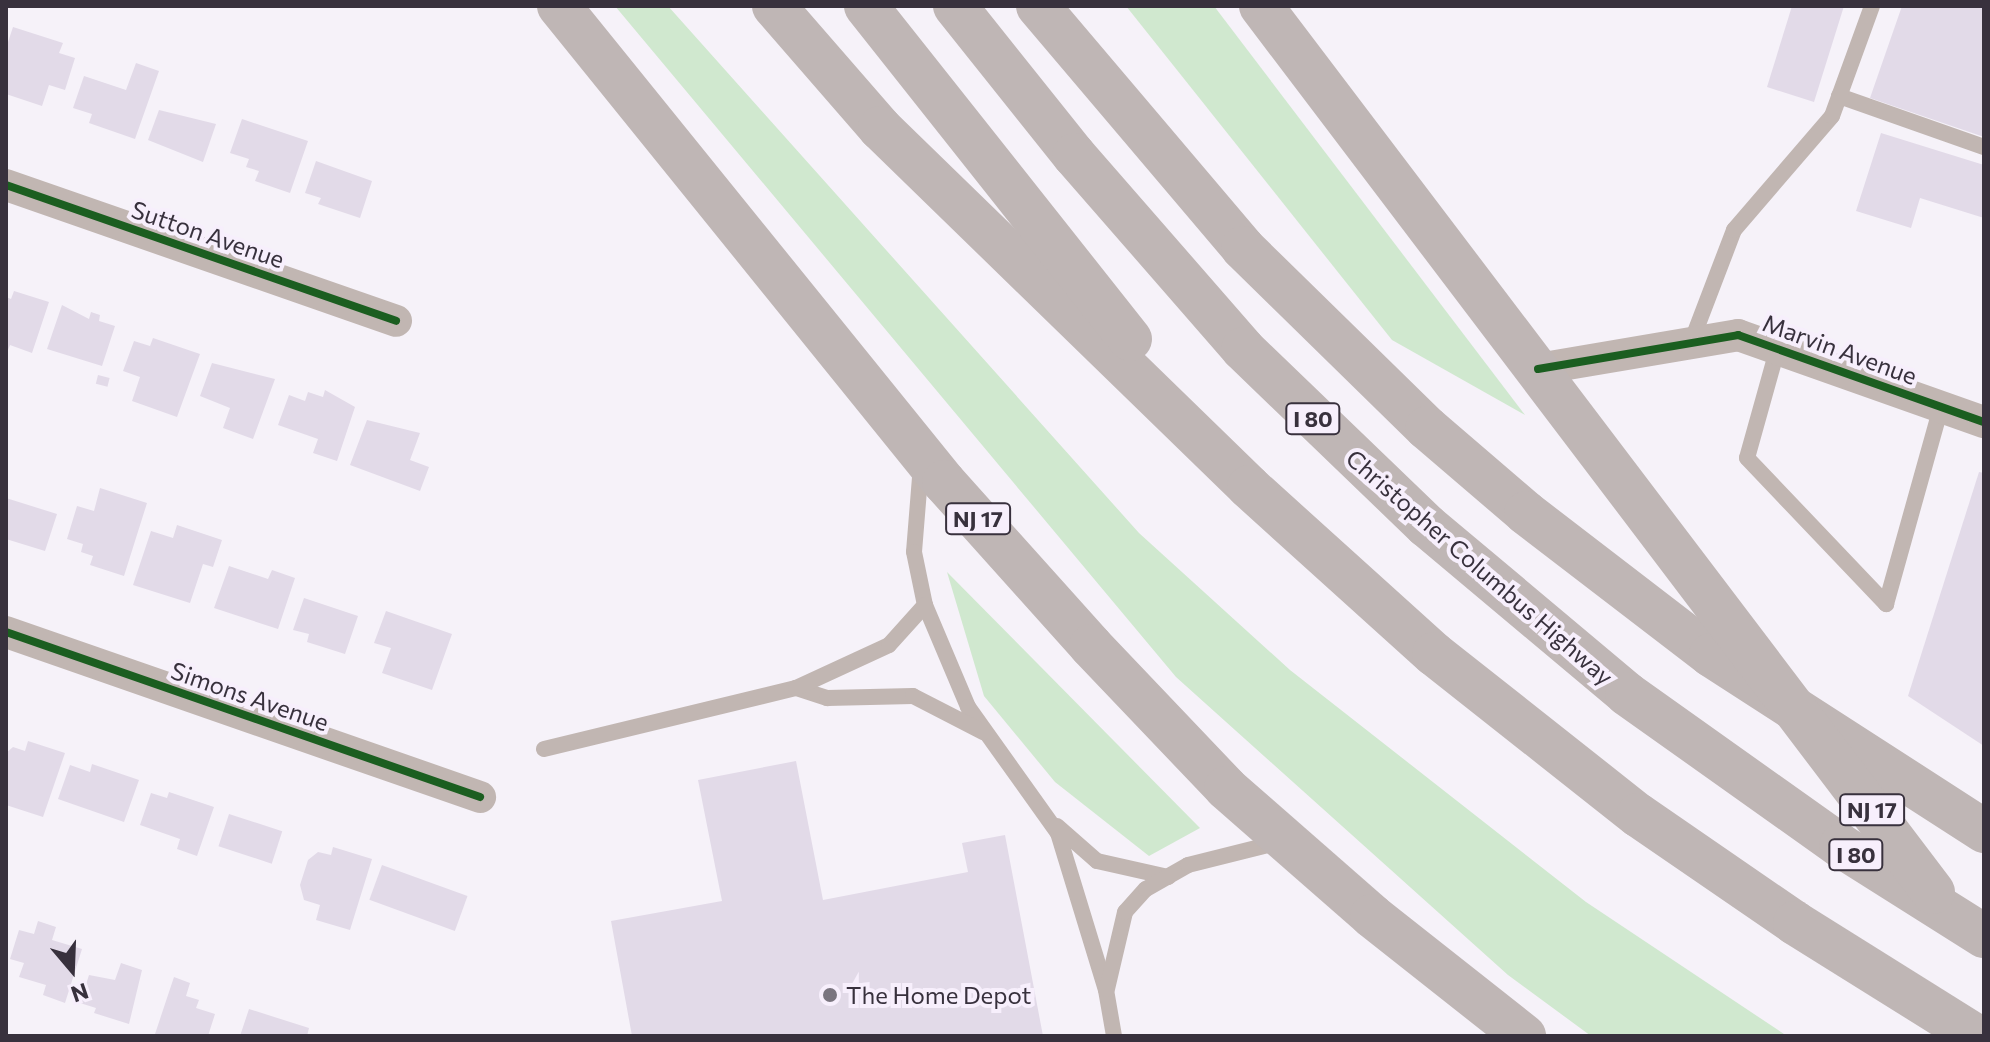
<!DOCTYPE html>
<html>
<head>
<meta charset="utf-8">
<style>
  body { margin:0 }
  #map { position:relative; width:1990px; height:1042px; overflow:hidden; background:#f6f2f9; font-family:Commissioner,sans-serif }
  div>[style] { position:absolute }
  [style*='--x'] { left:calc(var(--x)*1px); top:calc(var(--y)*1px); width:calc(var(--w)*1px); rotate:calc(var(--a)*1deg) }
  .green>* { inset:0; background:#d0e8cf }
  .building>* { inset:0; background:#e2dae8; transform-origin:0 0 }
  .lane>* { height:16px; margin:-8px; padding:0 8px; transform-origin:8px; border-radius:8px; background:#c1b6b2 }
  .street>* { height:32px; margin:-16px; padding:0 16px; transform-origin:16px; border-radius:16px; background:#c1b6b2 }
  .highway>* { height:44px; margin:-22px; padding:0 22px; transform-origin:22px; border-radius:22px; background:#bfb6b5 }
  .cycleway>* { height:8px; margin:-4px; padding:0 4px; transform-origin:4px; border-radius:4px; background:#1b5e20 }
  .dots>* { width:22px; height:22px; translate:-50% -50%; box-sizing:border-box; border:4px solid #f7effc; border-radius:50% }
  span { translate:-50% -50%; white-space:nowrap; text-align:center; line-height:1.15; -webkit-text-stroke:8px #f7effc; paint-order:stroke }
  .shield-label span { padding:2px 6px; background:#f7effc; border:2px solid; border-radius:6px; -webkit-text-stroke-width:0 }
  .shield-label { font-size:22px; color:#38313d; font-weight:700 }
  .street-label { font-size:24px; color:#38313d }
  .poi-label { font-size:24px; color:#38313d }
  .left { translate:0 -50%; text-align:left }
  .frame { position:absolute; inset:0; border:8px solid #38313d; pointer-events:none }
  .north { position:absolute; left:32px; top:930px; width:80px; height:80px; -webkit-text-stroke:6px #f7effc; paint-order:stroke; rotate:161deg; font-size:22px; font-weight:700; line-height:32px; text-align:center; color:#38313d }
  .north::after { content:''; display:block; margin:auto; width:28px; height:36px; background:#38313d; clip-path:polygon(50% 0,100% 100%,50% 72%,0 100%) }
</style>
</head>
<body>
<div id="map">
  <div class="green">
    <div style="clip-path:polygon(615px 6px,668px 6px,1139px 533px,1290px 670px,1586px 902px,1787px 1036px,1591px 1036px,1508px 975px,1176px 677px)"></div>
    <div style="clip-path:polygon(1126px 6px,1214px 6px,1525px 415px,1392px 340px)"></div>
    <div style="clip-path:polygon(947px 572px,1200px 828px,1149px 856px,1055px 782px,984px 696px)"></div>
  </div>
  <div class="building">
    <div style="clip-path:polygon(1792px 6px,1844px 6px,1814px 102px,1767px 87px)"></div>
    <div style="clip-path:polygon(1902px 6px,1984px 6px,1984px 137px,1870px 98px)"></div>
    <div style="clip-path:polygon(13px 27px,63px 43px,59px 53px,75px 58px,65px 90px,49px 85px,42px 106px,6px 94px,6px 48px)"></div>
    <div style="clip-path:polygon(136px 63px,159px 71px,135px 139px,89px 123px,92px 114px,73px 108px,84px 76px,126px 90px)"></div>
    <div style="clip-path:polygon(159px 110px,216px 124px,203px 162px,148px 140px)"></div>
    <div style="clip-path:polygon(242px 119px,308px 141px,290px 193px,255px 181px,259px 171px,246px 167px,249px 159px,230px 153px)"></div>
    <div style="clip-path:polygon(1881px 133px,1984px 165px,1984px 218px,1920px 198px,1911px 228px,1856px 211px)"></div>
    <div style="clip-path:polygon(316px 161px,372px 181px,360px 218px,318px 204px,321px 198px,305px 193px)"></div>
    <div style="clip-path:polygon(14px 291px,49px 302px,32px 353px,10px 345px,6px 355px,6px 297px,11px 299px)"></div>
    <div style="clip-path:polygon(62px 305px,89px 319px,91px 312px,100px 315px,99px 321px,115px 326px,102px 366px,47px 349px)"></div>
    <div style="clip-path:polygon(153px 338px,200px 354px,177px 417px,132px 401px,140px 377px,123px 371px,134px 341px,150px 346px)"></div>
    <div style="clip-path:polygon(212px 363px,275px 379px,253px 439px,223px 428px,230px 408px,200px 396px)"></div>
    <div style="left:98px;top:375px;width:12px;height:9px;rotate:14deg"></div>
    <div style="clip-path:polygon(325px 390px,355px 407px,337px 461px,313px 453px,318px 439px,278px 425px,289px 395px,305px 401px,308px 392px,323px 397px)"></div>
    <div style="clip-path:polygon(367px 420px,420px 433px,410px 460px,429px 467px,420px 491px,350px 465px)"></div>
    <div style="clip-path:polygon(1979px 472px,1984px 473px,1984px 746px,1908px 696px)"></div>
    <div style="clip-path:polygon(100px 488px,147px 503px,124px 576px,90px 565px,93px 556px,81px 552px,83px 544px,67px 539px,77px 506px,94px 511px)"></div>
    <div style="clip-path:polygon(6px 498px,57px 514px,45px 551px,6px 539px)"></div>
    <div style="clip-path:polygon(177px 525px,222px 540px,213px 567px,203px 564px,190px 603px,133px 585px,151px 531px,173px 538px)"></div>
    <div style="clip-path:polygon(229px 566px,268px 579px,272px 570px,295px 578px,278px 629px,214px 608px)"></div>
    <div style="clip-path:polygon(304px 598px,358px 616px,345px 654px,307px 642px,309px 634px,293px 630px)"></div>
    <div style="clip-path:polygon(386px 611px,452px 634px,432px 690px,382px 673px,391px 648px,374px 643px)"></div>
    <div style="clip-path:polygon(28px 741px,65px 753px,43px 817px,6px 805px,6px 753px,13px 747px,25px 751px)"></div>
    <div style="clip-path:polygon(796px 761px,823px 900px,968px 872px,962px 843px,1005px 835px,1043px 1036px,632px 1036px,611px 921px,722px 901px,698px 780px)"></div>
    <div style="clip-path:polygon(92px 764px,139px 780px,124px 822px,58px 799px,70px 765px,90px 772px)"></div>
    <div style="clip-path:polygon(169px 792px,214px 807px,197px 856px,177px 849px,180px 839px,140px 825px,151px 793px,167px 798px)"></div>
    <div style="left:229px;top:814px;width:56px;height:34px;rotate:18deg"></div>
    <div style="clip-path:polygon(333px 847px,372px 859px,350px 930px,316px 920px,320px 905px,304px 900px,300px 885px,308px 860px,318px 852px,331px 855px)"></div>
    <div style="left:382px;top:865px;width:91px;height:37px;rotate:20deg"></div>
    <div style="clip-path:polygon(38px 921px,56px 927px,52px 940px,82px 949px,65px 1003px,43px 995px,46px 985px,19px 977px,24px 963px,10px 959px,19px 930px,34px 934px)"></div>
    <div style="clip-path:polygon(121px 963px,142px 970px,129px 1024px,94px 1013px,96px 1008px,80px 1003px,89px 975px,115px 980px)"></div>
    <div style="clip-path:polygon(174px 977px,190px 983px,186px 996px,199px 1000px,196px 1008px,215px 1014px,208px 1036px,155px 1034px)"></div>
    <div style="clip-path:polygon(249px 1009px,309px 1028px,307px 1036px,240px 1036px)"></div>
  </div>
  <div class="lane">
    <div style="--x:1839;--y:96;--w:154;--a:19.4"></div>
    <div style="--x:1692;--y:340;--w:118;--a:-69.1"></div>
    <div style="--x:1734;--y:230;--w:150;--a:-49.3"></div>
    <div style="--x:1832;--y:116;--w:117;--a:-70"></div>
    <div style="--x:1778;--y:347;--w:115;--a:105.6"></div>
    <div style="--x:1747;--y:458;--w:202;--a:46.4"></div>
    <div style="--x:1886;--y:604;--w:205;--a:-74.4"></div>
    <div style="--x:921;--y:465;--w:87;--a:94.6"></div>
    <div style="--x:914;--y:552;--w:54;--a:78.3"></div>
    <div style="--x:925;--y:605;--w:111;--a:67.1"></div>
    <div style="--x:968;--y:707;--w:155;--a:54.5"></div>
    <div style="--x:1058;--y:833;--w:164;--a:73"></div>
    <div style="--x:1106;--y:990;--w:47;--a:80.1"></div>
    <div style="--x:796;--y:688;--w:33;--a:18"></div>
    <div style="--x:827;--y:698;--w:86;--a:-1.3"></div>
    <div style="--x:913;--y:696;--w:79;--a:27.2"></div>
    <div style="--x:544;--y:749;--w:259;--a:-13.6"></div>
    <div style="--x:796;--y:688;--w:102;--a:-24.8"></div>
    <div style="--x:889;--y:645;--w:54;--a:-48"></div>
    <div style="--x:1057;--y:826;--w:53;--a:41.2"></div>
    <div style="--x:1097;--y:861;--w:73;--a:12.7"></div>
    <div style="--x:1107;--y:989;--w:79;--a:-76.8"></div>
    <div style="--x:1125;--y:912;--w:31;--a:-48"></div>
    <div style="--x:1146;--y:889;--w:48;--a:-29.7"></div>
    <div style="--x:1188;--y:865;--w:95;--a:-14"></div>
  </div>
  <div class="street">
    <div style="--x:6;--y:185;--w:413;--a:19.2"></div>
    <div style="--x:1538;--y:369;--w:203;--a:-9.6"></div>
    <div style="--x:1738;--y:335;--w:261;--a:19.5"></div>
    <div style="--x:6;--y:632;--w:502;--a:19.19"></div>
  </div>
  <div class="highway">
    <div style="--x:559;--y:6;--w:612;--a:51.03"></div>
    <div style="--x:944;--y:482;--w:220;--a:48.1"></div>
    <div style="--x:1091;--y:646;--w:196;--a:46.4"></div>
    <div style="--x:1226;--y:788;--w:194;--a:41.2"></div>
    <div style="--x:1372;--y:916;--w:194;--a:38.3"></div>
    <div style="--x:774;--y:6;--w:162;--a:49"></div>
    <div style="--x:880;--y:128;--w:515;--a:44.21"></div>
    <div style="--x:1249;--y:487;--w:249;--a:42.1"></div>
    <div style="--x:1434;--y:654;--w:260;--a:38.3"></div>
    <div style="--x:1638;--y:815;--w:191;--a:34.5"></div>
    <div style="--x:1795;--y:923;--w:213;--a:32"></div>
    <div style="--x:866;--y:6;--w:425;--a:51.6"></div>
    <div style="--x:955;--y:6;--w:191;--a:51.4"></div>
    <div style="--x:1074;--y:155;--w:257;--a:48.9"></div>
    <div style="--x:1243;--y:349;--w:255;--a:43.9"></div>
    <div style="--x:1427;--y:526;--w:261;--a:40"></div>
    <div style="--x:1627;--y:694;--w:262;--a:35.4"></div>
    <div style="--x:1841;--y:846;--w:169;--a:32.2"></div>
    <div style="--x:1038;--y:6;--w:317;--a:49.7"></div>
    <div style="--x:1243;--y:248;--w:257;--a:44.4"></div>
    <div style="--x:1427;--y:428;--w:130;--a:40.6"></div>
    <div style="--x:1526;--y:513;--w:233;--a:37.5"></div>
    <div style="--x:1711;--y:655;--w:325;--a:32.8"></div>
    <div style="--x:1261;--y:6;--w:1112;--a:52.82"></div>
  </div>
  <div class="cycleway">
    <div style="--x:6;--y:185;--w:413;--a:19.2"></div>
    <div style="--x:1538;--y:369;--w:203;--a:-9.6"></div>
    <div style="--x:1738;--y:335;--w:261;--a:19.5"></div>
    <div style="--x:6;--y:632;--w:502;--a:19.19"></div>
  </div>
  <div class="dots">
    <div style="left:830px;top:995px;background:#7a757f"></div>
  </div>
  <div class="shield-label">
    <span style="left:1313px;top:419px">I 80</span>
    <span style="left:978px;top:519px">NJ 17</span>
    <span style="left:1872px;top:810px">NJ 17</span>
    <span style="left:1856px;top:855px">I 80</span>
  </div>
  <div class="street-label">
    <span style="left:208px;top:234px;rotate:19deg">Sutton Avenue</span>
    <span style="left:1840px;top:349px;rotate:20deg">Marvin Avenue</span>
    <span style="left:1480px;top:567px;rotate:41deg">Christopher Columbus Highway</span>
    <span style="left:250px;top:696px;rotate:19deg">Simons Avenue</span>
  </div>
  <div class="poi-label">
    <span class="left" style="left:846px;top:995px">The Home Depot</span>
  </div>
  <div class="frame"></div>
  <div class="north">N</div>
</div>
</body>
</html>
